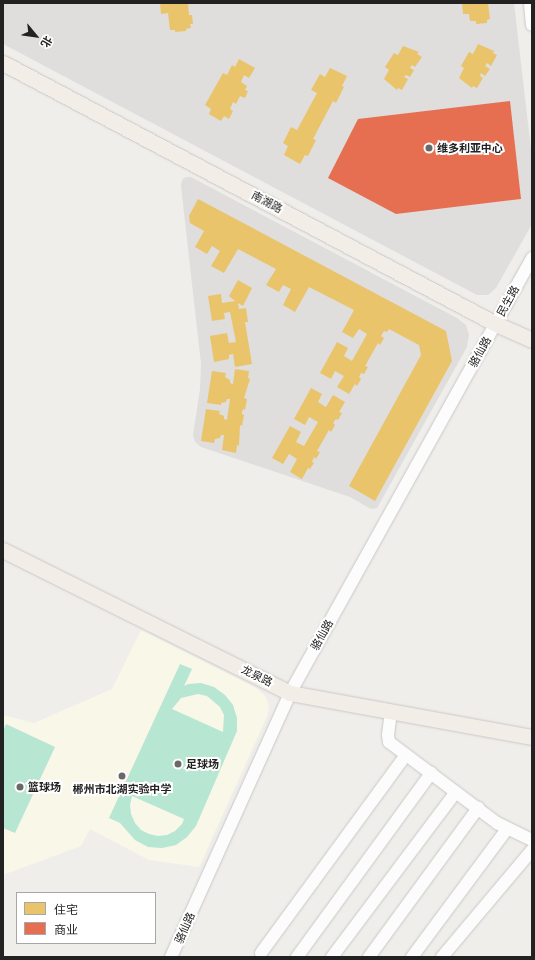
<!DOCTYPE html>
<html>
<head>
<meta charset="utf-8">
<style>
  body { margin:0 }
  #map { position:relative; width:535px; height:960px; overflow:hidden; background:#f0eeeb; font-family:Lato,"Noto Sans SC",sans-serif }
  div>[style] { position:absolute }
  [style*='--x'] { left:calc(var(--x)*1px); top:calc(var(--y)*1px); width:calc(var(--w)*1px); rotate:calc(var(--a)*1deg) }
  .residential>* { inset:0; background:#dfdedc }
  .education>* { inset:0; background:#f8f7e8 }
  .pitch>* { inset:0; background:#b7e6d2 }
  .homes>* { inset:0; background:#e9c46a }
  .shops>* { inset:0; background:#e76f51 }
  .roads { filter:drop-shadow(0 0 1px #c9c8c7) drop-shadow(0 0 1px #c9c8c7) }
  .minor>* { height:12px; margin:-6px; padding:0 6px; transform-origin:6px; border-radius:6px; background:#fdfcfc }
  .major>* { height:15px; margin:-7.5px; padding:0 7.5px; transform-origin:7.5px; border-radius:7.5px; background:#f3ede7 }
  .dots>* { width:11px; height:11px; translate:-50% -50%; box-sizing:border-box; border:2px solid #fff; border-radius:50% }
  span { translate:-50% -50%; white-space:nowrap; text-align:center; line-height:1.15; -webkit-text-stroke:4px #fff; paint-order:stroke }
  .poi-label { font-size:11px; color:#222; font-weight:700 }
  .left { translate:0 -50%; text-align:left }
  .street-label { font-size:11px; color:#222 }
  .frame { position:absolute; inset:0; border:4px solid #222; pointer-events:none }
  .legend { position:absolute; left:16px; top:892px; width:140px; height:52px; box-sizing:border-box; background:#fff; border:1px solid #a7a7a7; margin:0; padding:5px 7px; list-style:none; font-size:12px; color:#222 }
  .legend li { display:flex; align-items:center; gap:8px; height:20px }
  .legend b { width:20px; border:1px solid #a7a7a7 }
  .north { position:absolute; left:16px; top:16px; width:40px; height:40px; -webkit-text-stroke:3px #fff; paint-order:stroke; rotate:119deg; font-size:11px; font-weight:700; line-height:16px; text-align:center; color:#222 }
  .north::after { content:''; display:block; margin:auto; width:14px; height:18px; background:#222; clip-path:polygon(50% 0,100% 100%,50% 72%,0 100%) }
</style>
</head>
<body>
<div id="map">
  <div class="residential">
    <div style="clip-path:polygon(3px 3px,514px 3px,532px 158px,532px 224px,496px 288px,488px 295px,477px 295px,3px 44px)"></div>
    <div style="clip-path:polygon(186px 177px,191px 177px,457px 318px,466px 325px,469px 335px,467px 347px,377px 508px,371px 509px,350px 497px,201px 447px,195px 442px,193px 435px,200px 389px,201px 364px,181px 186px,182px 180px)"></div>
  </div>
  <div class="education">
    <div style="clip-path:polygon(141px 630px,255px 687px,264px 695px,267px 700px,269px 709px,266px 719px,199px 867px,149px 860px,90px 829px,81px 846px,3px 875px,3px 715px,34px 723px,112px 689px)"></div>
  </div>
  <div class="pitch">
    <div style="clip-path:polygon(evenodd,180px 664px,192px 669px,184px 686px,188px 684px,201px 683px,214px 687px,225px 695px,233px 705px,237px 718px,237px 731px,196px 826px,187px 837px,176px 845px,162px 848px,148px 847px,135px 840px,120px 823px,109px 818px,180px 664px,198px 694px,207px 696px,220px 707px,224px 715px,223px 732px,172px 709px,181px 698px,198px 694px,180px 664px,132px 796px,184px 819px,182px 824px,175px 831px,167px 835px,158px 836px,149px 834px,141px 830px,135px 823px,131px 814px,130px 805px,132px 796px)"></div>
    <div style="clip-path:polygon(6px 724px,55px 747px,15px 833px,3px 828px,3px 731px)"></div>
  </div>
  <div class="homes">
    <div style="clip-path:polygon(160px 3px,188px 3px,189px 15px,192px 15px,193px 24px,190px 24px,191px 28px,186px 29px,186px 31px,175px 32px,175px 30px,170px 30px,168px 13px,161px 14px)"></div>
    <div style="clip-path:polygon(462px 3px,488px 3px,490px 19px,487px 20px,487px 23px,476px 24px,476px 21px,470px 21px,469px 14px,463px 14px)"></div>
    <div style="clip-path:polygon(478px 44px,494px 51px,493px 53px,497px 55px,491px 66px,487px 63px,485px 66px,490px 69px,485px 76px,481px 73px,480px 76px,483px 78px,477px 88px,473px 86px,472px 88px,459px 78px,464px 68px,461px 66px,469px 52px,473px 54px)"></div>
    <div style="clip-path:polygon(403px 46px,419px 52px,417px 54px,422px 57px,415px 67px,412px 65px,410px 68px,414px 70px,410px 77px,406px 75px,404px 77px,408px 79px,402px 90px,398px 88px,397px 90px,384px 79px,389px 70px,385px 67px,394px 53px,398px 55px)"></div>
    <div style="clip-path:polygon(239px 59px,255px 68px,249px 78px,244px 75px,241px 82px,247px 86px,245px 90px,248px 91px,245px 98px,240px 96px,236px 104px,233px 102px,230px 109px,233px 111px,229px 119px,224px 116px,221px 121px,209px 114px,211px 109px,205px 105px,223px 73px,227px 75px,232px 65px,235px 67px)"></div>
    <div style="clip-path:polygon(330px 68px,347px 76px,342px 86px,344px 87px,336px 103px,333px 101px,313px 139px,316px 140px,308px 156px,305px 155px,300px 164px,284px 155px,288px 146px,283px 143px,291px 127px,297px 130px,317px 93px,311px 90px,320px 74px,325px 77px)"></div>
    <div style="clip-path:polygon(198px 199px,446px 331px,452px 361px,375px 501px,349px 486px,421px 355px,419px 345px,389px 329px,387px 332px,384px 331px,381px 336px,384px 338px,380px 345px,378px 343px,365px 366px,368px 367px,364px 374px,361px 373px,359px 377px,361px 379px,357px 386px,355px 384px,349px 394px,337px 387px,344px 376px,335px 371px,331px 379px,320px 373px,337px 342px,348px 348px,344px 356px,352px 361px,367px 334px,359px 329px,353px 338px,342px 332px,354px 310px,309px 287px,295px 312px,283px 305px,291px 289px,283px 285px,279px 292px,266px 285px,276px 269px,238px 249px,224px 273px,211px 266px,220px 251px,212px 246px,207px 254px,195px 247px,204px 231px,190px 223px,189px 216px)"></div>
    <div style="clip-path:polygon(238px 280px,252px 288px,243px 306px,238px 303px,239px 309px,246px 308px,248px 322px,245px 322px,252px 364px,235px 367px,233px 354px,229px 355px,229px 359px,214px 362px,210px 336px,227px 333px,229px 343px,236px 342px,230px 312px,224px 313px,225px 319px,212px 321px,208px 296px,221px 294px,222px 303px,235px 301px,229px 296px)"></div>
    <div style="clip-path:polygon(235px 369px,249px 371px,248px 378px,250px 379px,244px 398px,247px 399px,245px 410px,243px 409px,242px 412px,242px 414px,244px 415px,242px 426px,240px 425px,239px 446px,237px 445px,236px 453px,222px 450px,224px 435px,221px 435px,220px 438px,215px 439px,214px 443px,201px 441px,206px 409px,220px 411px,219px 414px,224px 416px,224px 419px,227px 420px,230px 399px,227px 399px,226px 402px,221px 403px,221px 405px,207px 403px,212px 371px,226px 373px,225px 377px,230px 380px,230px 383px,233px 384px)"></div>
    <div style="clip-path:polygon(311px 388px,322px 394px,318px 402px,326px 407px,333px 395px,345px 402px,339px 412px,342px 413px,338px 420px,336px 419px,333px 423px,335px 425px,331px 432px,329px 430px,317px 451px,320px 452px,316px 459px,314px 457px,312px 462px,314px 463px,310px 469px,308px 468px,302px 479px,290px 472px,297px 459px,289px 454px,283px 464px,272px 458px,290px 426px,301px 432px,296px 442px,304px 446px,318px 422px,309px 417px,305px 425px,294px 419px)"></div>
  </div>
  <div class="shops">
    <div style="clip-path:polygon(510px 101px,521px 199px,396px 214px,328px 178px,358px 119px)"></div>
  </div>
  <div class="roads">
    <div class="minor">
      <div style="--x:530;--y:3;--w:22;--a:85"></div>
      <div style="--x:391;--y:711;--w:24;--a:97"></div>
      <div style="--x:388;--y:735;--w:7;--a:82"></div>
      <div style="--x:389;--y:742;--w:135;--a:36.9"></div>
      <div style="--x:497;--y:823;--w:39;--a:26"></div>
      <div style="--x:261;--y:953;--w:245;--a:-53.8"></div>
      <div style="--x:171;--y:957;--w:290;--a:-65.7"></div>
      <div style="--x:290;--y:693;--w:498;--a:-60.9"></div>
      <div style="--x:297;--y:957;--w:228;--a:-53.9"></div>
      <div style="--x:332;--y:957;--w:206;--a:-53.1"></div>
      <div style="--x:369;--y:957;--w:185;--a:-53.8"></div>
      <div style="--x:412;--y:957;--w:159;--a:-53.4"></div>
      <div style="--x:442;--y:957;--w:140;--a:-49.9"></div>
    </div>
    <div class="major">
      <div style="--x:3;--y:63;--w:558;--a:27.9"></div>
      <div style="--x:496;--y:324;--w:39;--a:24"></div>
      <div style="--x:3;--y:550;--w:321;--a:26.5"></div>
      <div style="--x:290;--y:693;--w:246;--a:10.3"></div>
    </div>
  </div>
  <div class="dots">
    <div style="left:429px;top:148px;background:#6a6968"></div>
    <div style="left:178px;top:764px;background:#6a6968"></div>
    <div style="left:122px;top:776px;background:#6a6968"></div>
    <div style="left:20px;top:787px;background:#6a6968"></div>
  </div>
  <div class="poi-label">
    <span class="left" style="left:437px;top:148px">维多利亚中心</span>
    <span class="left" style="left:186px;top:764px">足球场</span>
    <span class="left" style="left:28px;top:787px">篮球场</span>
    <span style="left:122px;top:789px">郴州市北湖实验中学</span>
  </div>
  <div class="street-label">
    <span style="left:267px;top:202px;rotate:28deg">南湖路</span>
    <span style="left:508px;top:301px;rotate:-61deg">民生路</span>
    <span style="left:480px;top:352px;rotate:-61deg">骆仙路</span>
    <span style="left:322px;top:635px;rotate:-61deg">骆仙路</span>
    <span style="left:257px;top:676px;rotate:26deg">龙泉路</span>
    <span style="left:185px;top:928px;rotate:-66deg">骆仙路</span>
  </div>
  <div class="frame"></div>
  <ul class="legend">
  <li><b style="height:11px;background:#e9c46a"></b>住宅</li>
  <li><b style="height:11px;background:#e76f51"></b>商业</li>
  </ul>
  <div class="north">北</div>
</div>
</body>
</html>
